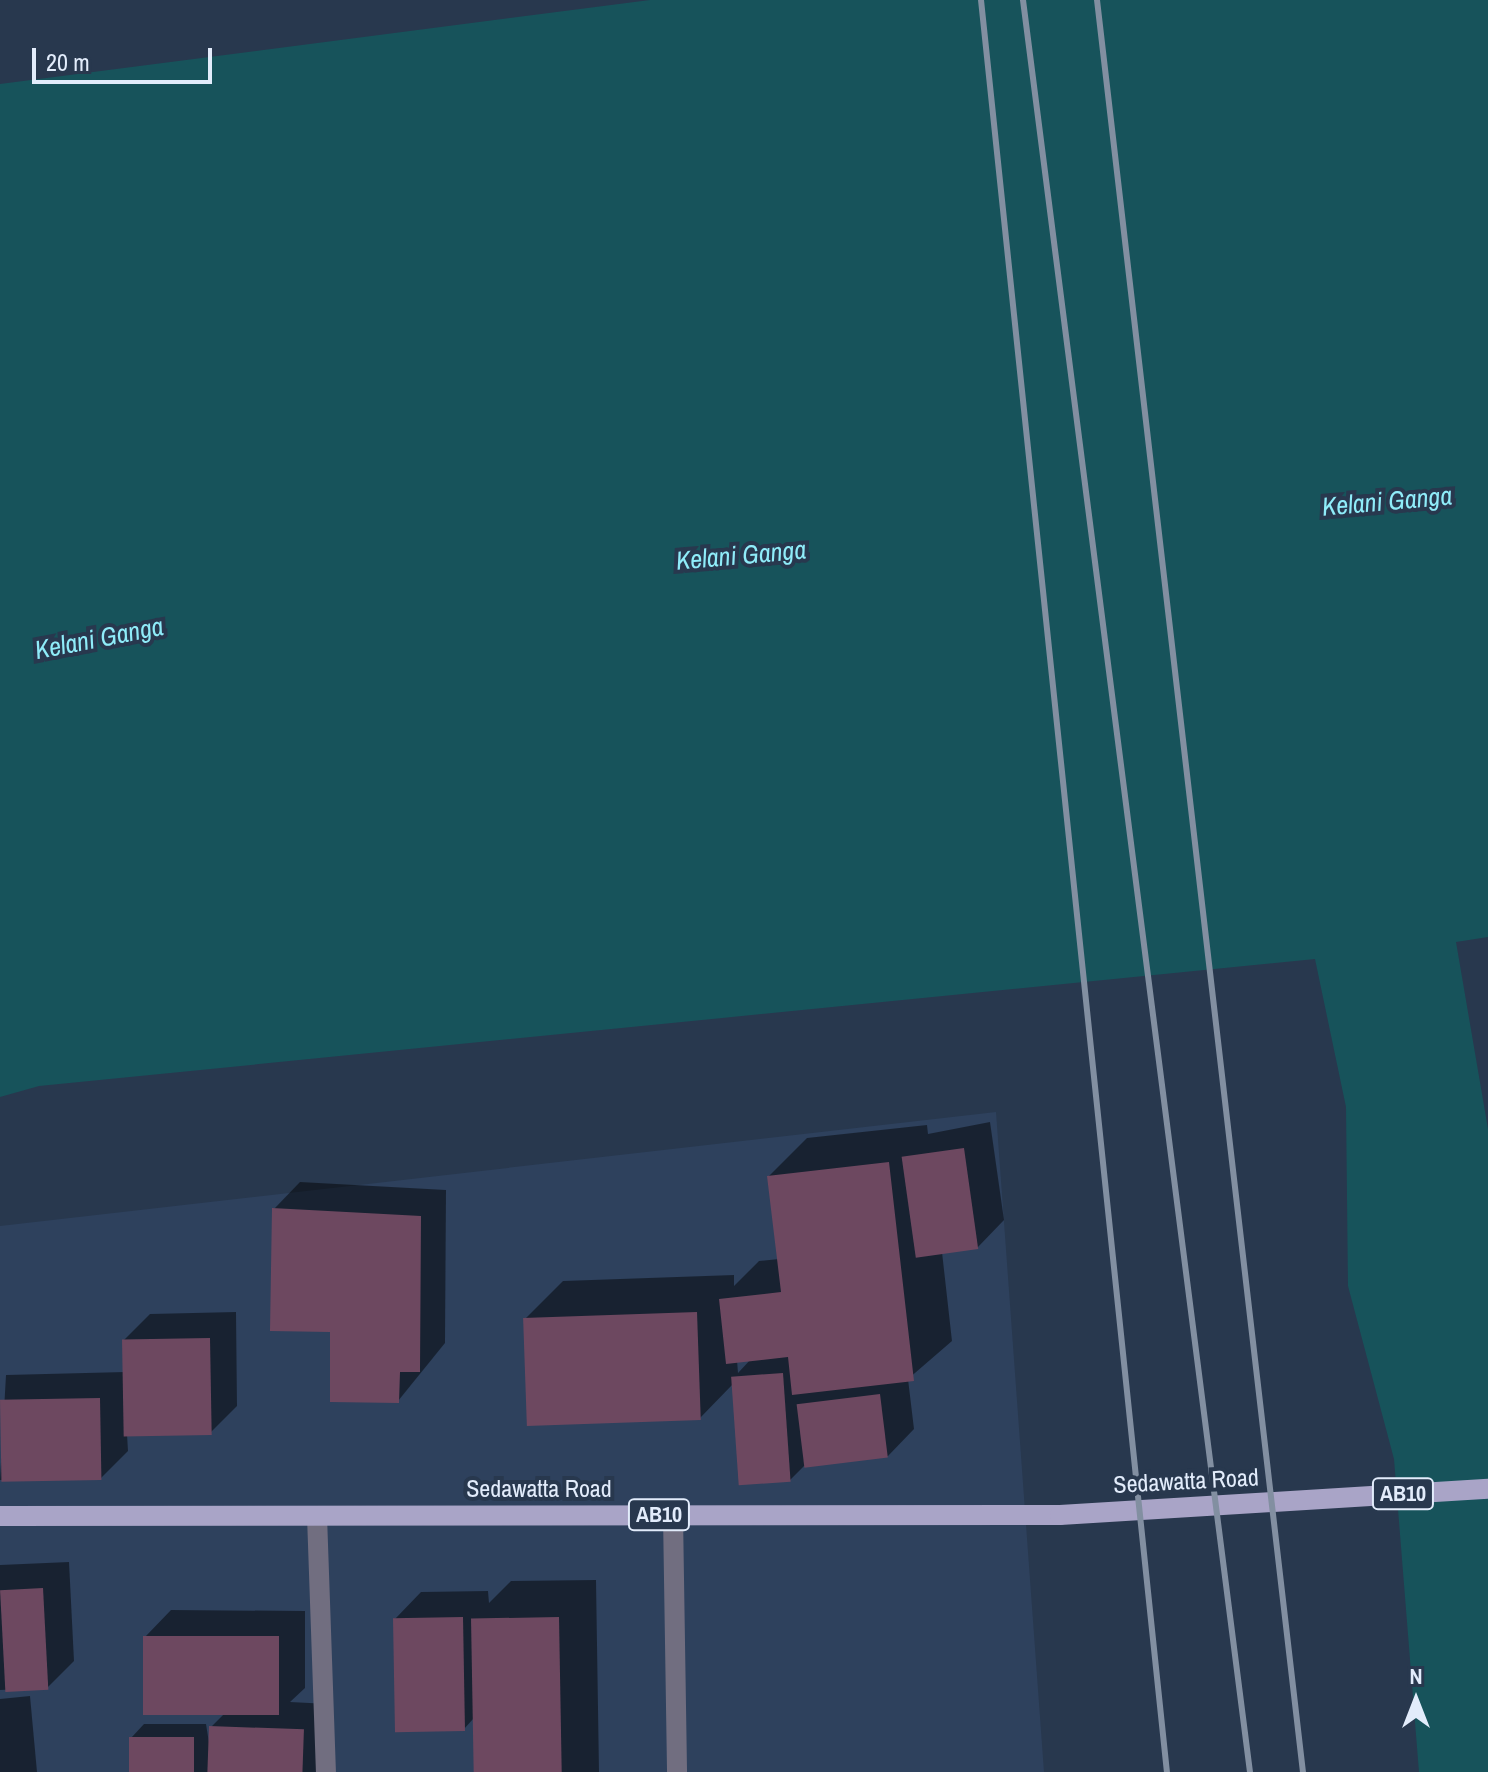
<!DOCTYPE html>
<html>
<head>
<meta charset="utf-8">
<style>
  body { margin:0 }
  #map { position:relative; width:1488px; height:1772px; overflow:hidden; background:#28384e; font-family:"Archivo Narrow",sans-serif }
  div>[style] { position:absolute }
  [style*='--x'] { left:calc(var(--x)*1px); top:calc(var(--y)*1px); width:calc(var(--w)*1px); rotate:calc(var(--a)*1deg) }
  .built>* { inset:0; background:#2e415d }
  .water>* { inset:0; background:#17535b }
  .shadow>* { inset:0; background:#0007 }
  .building>* { inset:0; background:#6d4860; transform-origin:0 0 }
  .street>* { height:20px; margin:-10px; padding:0 10px; transform-origin:10px; border-radius:10px; background:#716e80 }
  .primary>* { height:20px; margin:-10px; padding:0 10px; transform-origin:10px; border-radius:10px; background:#a9a4c7 }
  .rail>* { height:6px; margin:-3px; padding:0 3px; transform-origin:3px; border-radius:3px; background:#828fa1 }
  span { translate:-50% -50%; white-space:nowrap; text-align:center; line-height:1.15; -webkit-text-stroke:8px #28384e; paint-order:stroke }
  .shield-label span { padding:2px 6px; background:#28384e; border:2px solid; border-radius:6px; -webkit-text-stroke-width:0 }
  .shield-label { font-size:22px; color:#e2ecfb; font-weight:700 }
  .street-label { font-size:24px; color:#e2ecfb }
  .water-label { font-size:26px; color:#8fecf9; font-style:italic }
  .north { position:absolute; left:1376px; top:1660px; width:80px; height:80px; -webkit-text-stroke:6px #28384e; paint-order:stroke; rotate:0deg; font-size:22px; font-weight:700; line-height:32px; text-align:center; color:#e2ecfb }
  .north::after { content:''; display:block; margin:auto; width:28px; height:36px; background:#e2ecfb; clip-path:polygon(50% 0,100% 100%,50% 72%,0 100%) }
  .scale { position:absolute; left:32px; top:48px; width:180px; height:36px; box-sizing:border-box; border:4px solid #e2ecfb; border-top:0; padding-left:10px; font-size:24px; line-height:28px; white-space:nowrap; color:#e2ecfb; -webkit-text-stroke:6px #28384e; paint-order:stroke }
</style>
</head>
<body>
<div id="map">
  <div class="built">
    <div style="clip-path:polygon(996px 1112px,1044px 1772px,0 1772px,0 1226px)"></div>
  </div>
  <div class="water">
    <div style="clip-path:polygon(650px 0,1488px 0,1488px 937px,1456px 942px,1488px 1129px,1488px 1772px,1419px 1772px,1394px 1459px,1348px 1286px,1346px 1107px,1315px 959px,39px 1086px,0 1097px,0 84px)"></div>
  </div>
  <div class="shadow">
    <div style="clip-path:polygon(evenodd,990px 1122px,1004px 1220px,978px 1247px,942px 1252px,952px 1341px,908px 1379px,914px 1429px,888px 1456px,804px 1466px,790px 1480px,733px 1384px,700px 1418px,525px 1319px,563px 1281px,734px 1275px,734px 1286px,759px 1261px,779px 1259px,769px 1176px,807px 1138px,927px 1125px,928px 1134px,990px 1122px,751px 1359px,738px 1373px,737px 1360px,751px 1359px)"></div>
    <div style="clip-path:polygon(300px 1182px,446px 1190px,445px 1343px,398px 1401px,332px 1330px,274px 1209px)"></div>
    <div style="clip-path:polygon(236px 1312px,237px 1406px,210px 1433px,127px 1434px,128px 1451px,101px 1478px,0 1480px,6px 1375px,125px 1372px,124px 1340px,150px 1314px)"></div>
    <div style="clip-path:polygon(69px 1562px,74px 1661px,47px 1688px,0 1690px,0 1565px)"></div>
    <div style="clip-path:polygon(596px 1580px,599px 1772px,475px 1772px,474px 1718px,464px 1729px,395px 1619px,421px 1592px,488px 1591px,489px 1603px,511px 1581px)"></div>
    <div style="clip-path:polygon(171px 1610px,305px 1611px,305px 1688px,290px 1702px,329px 1704px,319px 1772px,131px 1772px,131px 1738px,144px 1724px,206px 1724px,210px 1749px,211px 1727px,224px 1714px,145px 1637px)"></div>
    <div style="clip-path:polygon(30px 1696px,37px 1772px,0 1772px,0 1699px)"></div>
  </div>
  <div class="building">
    <div style="left:964px;top:1148px;width:102px;height:63px;rotate:82deg"></div>
    <div style="clip-path:polygon(889px 1162px,914px 1381px,792px 1395px,788px 1357px,726px 1364px,719px 1299px,781px 1292px,767px 1176px)"></div>
    <div style="clip-path:polygon(272px 1208px,421px 1216px,420px 1372px,400px 1372px,399px 1403px,330px 1402px,330px 1332px,270px 1331px)"></div>
    <div style="left:697px;top:1312px;width:108px;height:174px;rotate:88deg"></div>
    <div style="left:210px;top:1338px;width:97px;height:88px;rotate:89deg"></div>
    <div style="left:783px;top:1373px;width:109px;height:52px;rotate:86deg"></div>
    <div style="left:880px;top:1394px;width:64px;height:84px;rotate:83deg"></div>
    <div style="left:100px;top:1398px;width:82px;height:100px;rotate:89deg"></div>
    <div style="left:43px;top:1588px;width:102px;height:43px;rotate:87deg"></div>
    <div style="left:463px;top:1617px;width:114px;height:70px;rotate:89deg"></div>
    <div style="left:559px;top:1617px;width:155px;height:88px;rotate:89deg"></div>
    <div style="left:143px;top:1636px;width:136px;height:79px"></div>
    <div style="left:209px;top:1726px;width:95px;height:46px;rotate:2deg"></div>
    <div style="left:129px;top:1737px;width:65px;height:35px"></div>
  </div>
  <div class="street">
    <div style="--x:673;--y:1515;--w:257;--a:89.1"></div>
    <div style="--x:317;--y:1516;--w:256;--a:88"></div>
  </div>
  <div class="primary">
    <div style="--x:0;--y:1516;--w:1060;--a:-0.05"></div>
    <div style="--x:1060;--y:1515;--w:429;--a:-3.5"></div>
  </div>
  <div class="rail">
    <div style="--x:981;--y:0;--w:1782;--a:84.01"></div>
    <div style="--x:1023;--y:0;--w:1786;--a:82.7"></div>
    <div style="--x:1097;--y:0;--w:1784;--a:83.37"></div>
  </div>
  <div class="shield-label">
    <span style="left:1403px;top:1494px">AB10</span>
    <span style="left:659px;top:1515px">AB10</span>
  </div>
  <div class="street-label">
    <span style="left:1186px;top:1481px;rotate:-3deg">Sedawatta Road</span>
    <span style="left:539px;top:1489px">Sedawatta Road</span>
  </div>
  <div class="water-label">
    <span style="left:1387px;top:501px;rotate:-5deg">Kelani Ganga</span>
    <span style="left:741px;top:555px;rotate:-5deg">Kelani Ganga</span>
    <span style="left:99px;top:638px;rotate:-11deg">Kelani Ganga</span>
  </div>
  <div class="north">N</div>
  <div class="scale">20 m</div>
</div>
</body>
</html>
